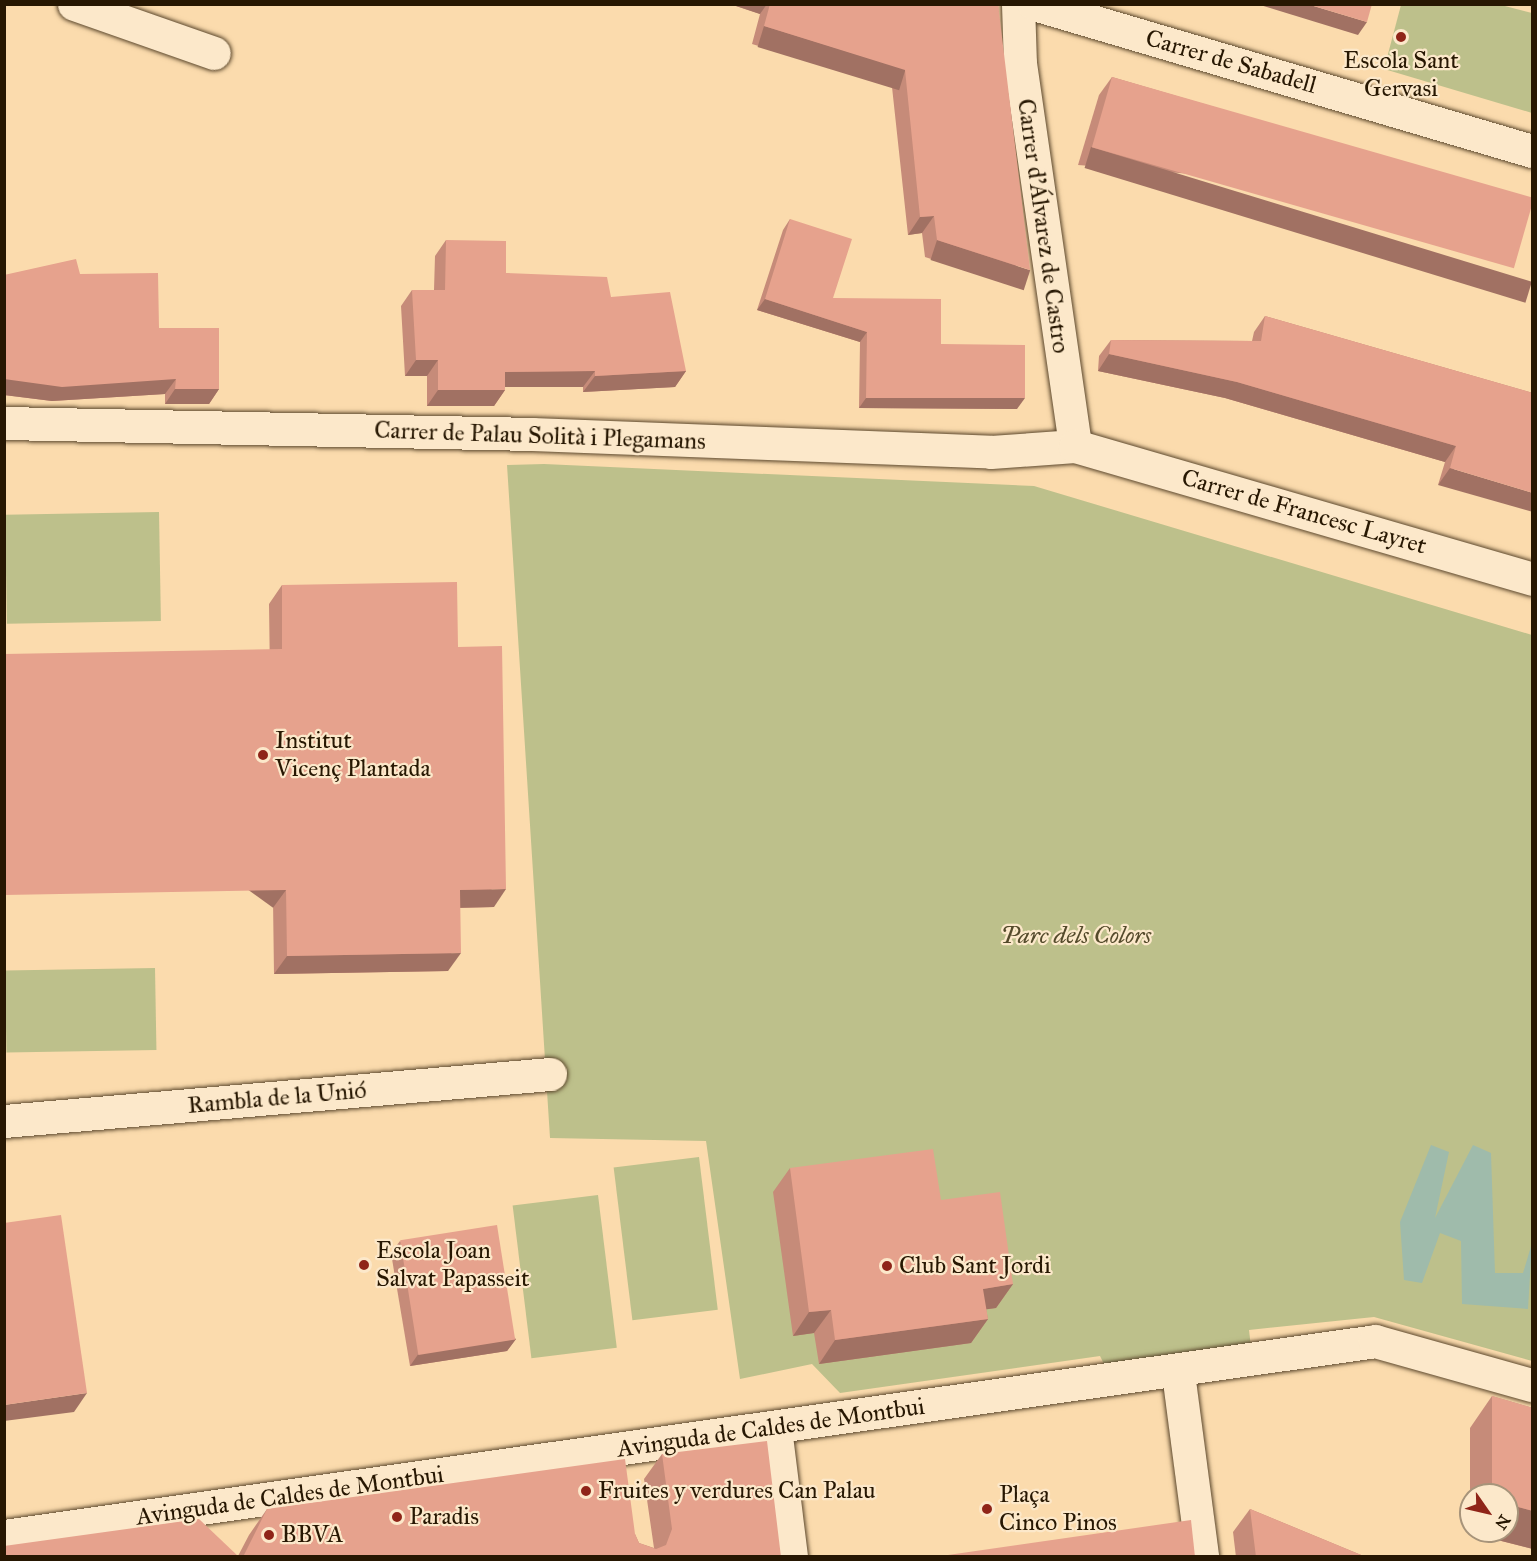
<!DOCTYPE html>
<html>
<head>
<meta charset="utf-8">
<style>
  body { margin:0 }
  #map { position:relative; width:1537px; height:1561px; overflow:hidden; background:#fbdbad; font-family:"IM FELL Great Primer",serif }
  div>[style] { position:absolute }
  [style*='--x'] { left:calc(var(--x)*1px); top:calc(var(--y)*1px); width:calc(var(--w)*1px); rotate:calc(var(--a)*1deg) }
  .green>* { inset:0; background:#bdc08b; transform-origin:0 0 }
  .water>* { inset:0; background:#9fbbab }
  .roads { filter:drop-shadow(0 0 2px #5c482d) drop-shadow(0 0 2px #5c482d) }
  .street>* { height:33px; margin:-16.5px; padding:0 16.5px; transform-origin:16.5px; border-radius:16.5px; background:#fce8ca }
  .wall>* { inset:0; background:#c68b79 }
  .shaded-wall>* { inset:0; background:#a17163; transform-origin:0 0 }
  .building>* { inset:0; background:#e6a28d; transform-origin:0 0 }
  .dots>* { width:16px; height:16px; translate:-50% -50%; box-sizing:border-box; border:3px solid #fce8ca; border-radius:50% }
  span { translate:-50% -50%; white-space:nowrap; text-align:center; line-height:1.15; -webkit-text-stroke:4.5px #fce8ca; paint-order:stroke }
  .poi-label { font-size:24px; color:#271702 }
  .left { translate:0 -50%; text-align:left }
  .street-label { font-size:24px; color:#271702 }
  .park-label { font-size:24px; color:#544a2b; font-style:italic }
  .frame { position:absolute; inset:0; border:6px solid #271702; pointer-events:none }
  .north { position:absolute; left:1459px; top:1483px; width:60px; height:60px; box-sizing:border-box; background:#fce8ca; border:2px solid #a7947a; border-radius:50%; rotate:124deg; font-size:16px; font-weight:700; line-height:24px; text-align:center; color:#271702 }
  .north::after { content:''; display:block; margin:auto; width:21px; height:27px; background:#8f2418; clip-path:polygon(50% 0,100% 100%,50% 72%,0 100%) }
</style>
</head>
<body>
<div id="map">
  <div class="green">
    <div style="clip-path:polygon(1401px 5px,1501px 5px,1532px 13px,1532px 113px,1384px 69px)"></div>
    <div style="clip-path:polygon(544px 464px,1034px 486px,1532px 635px,1532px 1361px,1374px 1317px,1249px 1330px,1251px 1347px,1106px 1368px,1100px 1356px,840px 1393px,812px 1364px,740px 1379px,706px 1141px,550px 1138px,507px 465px)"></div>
    <div style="left:159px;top:512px;width:109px;height:154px;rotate:89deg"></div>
    <div style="left:155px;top:968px;width:82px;height:150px;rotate:89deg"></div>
    <div style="left:699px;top:1157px;width:154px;height:86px;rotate:83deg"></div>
    <div style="left:598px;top:1195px;width:154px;height:86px;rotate:83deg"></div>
  </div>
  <div class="water">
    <div style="clip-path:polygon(1431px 1145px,1449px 1152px,1435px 1218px,1473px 1145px,1491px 1153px,1495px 1273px,1523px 1273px,1532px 1243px,1528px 1309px,1462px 1304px,1461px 1241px,1440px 1233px,1422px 1283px,1404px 1280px,1400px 1222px)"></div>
  </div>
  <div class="roads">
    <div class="street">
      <div style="--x:74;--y:4;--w:148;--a:19.3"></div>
      <div style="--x:1018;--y:4;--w:59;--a:88.1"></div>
      <div style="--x:1020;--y:63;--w:387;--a:81.8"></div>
      <div style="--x:1034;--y:4;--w:519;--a:16.45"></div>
      <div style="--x:4;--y:423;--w:528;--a:1.19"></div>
      <div style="--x:532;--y:434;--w:459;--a:2.2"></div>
      <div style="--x:991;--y:452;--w:84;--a:-4.1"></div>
      <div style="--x:1075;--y:446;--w:476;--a:16.2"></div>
      <div style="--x:4;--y:1121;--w:548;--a:-4.92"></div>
      <div style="--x:1178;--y:1373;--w:185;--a:82.5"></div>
      <div style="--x:775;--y:1428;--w:129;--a:82.9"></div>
      <div style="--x:4;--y:1536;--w:1385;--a:-8.09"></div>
      <div style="--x:1375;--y:1341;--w:163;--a:15.7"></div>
    </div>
  </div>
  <div class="wall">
    <div style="clip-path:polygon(730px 4px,998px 4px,1018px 287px,925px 257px,922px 233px,908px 235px,892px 87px,752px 44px,760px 14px)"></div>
    <div style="clip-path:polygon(1112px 77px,1533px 201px,1078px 165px,1099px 95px)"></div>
    <div style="clip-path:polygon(790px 219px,833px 298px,941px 344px,1017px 409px,859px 408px,860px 342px,757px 310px,783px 230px)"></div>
    <div style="clip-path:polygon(446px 240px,506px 273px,611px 297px,686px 371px,675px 387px,583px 392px,583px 387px,505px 387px,505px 390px,494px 406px,427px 406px,427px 376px,405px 376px,401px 306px,412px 290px,434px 290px,435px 256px)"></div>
    <div style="clip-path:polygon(80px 274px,159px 328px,219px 389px,209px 404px,165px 404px,165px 394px,52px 401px,4px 395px,4px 275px)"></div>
    <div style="clip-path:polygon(1265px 316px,1533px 393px,1438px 485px,1445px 462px,1225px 398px,1098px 371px,1099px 356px,1111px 340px,1252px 341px,1254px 332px)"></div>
    <div style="clip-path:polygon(282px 585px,458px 647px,494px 907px,460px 908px,448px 971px,274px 974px,269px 604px)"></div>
    <div style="clip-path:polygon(790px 1168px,941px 1200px,1013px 1284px,996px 1308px,986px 1309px,988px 1319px,971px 1343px,819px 1364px,814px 1333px,793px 1336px,773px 1192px)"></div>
    <div style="clip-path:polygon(400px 1241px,516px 1339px,507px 1351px,410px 1366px,391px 1253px)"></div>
    <div style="clip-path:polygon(evenodd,1492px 1396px,1533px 1408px,1533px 1549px,1470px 1533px,1470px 1428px,1492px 1396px,1471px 1495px,1507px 1495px,1471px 1531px,1471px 1495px)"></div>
    <div style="clip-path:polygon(662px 1454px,781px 1557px,4px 1557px,238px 1556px,249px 1535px,267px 1509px,635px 1534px,639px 1543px,654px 1548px,644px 1479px)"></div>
    <div style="clip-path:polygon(1250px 1509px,1366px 1557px,1236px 1557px,1233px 1532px)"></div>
  </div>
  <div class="shaded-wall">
    <div style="clip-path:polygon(730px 4px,767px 4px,760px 14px)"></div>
    <div style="clip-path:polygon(1257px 4px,1307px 4px,1367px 22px,1358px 35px)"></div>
    <div style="left:764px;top:26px;width:148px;height:22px;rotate:17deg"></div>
    <div style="left:1091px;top:147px;width:461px;height:22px;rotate:17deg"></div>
    <div style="clip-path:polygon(934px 216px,922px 233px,908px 235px,920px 217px)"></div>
    <div style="left:937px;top:240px;width:98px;height:21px;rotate:18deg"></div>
    <div style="clip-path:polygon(765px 299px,867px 332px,860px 342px,757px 310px)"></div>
    <div style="clip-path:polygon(1109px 354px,1237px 382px,1456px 446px,1445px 462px,1225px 398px,1098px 371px)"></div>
    <div style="clip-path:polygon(416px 360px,438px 360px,427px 376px,405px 376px)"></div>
    <div style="clip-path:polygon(595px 371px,583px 387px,494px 387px,505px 372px)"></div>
    <div style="clip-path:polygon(686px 371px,675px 387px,583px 392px,595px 376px)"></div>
    <div style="clip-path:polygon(4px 379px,176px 379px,165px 394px,52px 401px,4px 395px)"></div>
    <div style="clip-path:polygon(175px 389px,219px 389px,209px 404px,165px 404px)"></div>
    <div style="clip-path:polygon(438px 390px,505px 390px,494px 406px,427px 406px)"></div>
    <div style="clip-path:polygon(866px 398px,1025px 398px,1017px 409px,859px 408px)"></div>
    <div style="clip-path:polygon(1450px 468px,1533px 493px,1533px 512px,1438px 485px)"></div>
    <div style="clip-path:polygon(506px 889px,494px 907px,447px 908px,460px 890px)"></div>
    <div style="left:286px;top:890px;width:22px;height:282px;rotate:126deg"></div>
    <div style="clip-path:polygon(461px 953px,448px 971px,274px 974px,287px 956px)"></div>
    <div style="clip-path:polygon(1013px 1284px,996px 1308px,967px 1312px,983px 1289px)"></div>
    <div style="clip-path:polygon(831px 1310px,814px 1333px,793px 1336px,809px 1312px)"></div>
    <div style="clip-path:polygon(988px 1319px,971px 1343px,819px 1364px,835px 1340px)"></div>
    <div style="clip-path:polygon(516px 1339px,507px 1351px,410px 1366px,419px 1353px)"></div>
    <div style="clip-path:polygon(87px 1393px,74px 1412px,4px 1421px,4px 1405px)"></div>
    <div style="clip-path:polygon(1507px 1504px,1533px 1511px,1533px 1549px,1470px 1533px,1471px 1531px,1507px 1531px)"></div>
  </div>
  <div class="building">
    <div style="clip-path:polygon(770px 4px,998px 4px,1030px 270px,937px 240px,934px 216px,920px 217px,905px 70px,764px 26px)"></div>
    <div style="clip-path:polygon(1307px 4px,1372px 4px,1367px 22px)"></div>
    <div style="left:1112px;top:77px;width:439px;height:73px;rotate:16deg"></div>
    <div style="clip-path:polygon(790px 219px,852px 239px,833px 298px,941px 299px,941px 344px,1025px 345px,1025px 398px,866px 398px,867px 332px,765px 299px)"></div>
    <div style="clip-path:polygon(446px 240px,506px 241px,506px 273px,607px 277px,611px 297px,670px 292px,686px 371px,595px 376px,595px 371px,505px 372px,505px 390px,438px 390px,438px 360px,416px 360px,412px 290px,445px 290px)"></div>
    <div style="clip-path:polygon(76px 259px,80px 274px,158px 273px,159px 328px,219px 328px,219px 389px,175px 389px,176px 379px,62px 387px,4px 379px,4px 275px)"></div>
    <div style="clip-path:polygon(1265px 316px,1533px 393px,1533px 493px,1450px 468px,1456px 446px,1237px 382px,1109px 354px,1111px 340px,1261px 341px)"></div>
    <div style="clip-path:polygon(457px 582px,458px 647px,502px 646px,506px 889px,460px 890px,461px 953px,287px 956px,286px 890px,4px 895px,4px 654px,282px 649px,282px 585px)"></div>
    <div style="clip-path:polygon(933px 1149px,941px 1200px,1000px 1192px,1013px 1284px,983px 1289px,988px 1319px,835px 1340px,831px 1310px,809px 1312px,790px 1168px)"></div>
    <div style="clip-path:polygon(61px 1215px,87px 1393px,4px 1405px,4px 1223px)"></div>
    <div style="left:497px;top:1225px;width:116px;height:98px;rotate:81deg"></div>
    <div style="clip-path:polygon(1492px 1396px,1533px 1408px,1533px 1511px,1507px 1504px,1507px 1495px,1492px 1495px)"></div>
    <div style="clip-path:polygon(767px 1441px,781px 1557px,243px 1557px,267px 1509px,625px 1459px,635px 1534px,639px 1543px,656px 1549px,666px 1545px,672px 1529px,662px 1454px)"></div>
    <div style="clip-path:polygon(1250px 1509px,1366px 1557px,1256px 1557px)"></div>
    <div style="clip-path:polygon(199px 1519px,239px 1557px,4px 1557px,4px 1546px)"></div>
    <div style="clip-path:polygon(1191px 1520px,1195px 1557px,934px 1557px)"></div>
  </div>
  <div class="dots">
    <div style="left:1401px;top:37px;background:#8f2418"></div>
    <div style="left:263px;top:755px;background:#8f2418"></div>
    <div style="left:364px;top:1265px;background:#8f2418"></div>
    <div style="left:887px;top:1266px;background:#8f2418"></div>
    <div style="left:586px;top:1491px;background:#8f2418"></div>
    <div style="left:987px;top:1509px;background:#8f2418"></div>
    <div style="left:397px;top:1517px;background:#8f2418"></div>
    <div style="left:269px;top:1535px;background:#8f2418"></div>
  </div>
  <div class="poi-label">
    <span style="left:1401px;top:75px">Escola Sant<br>Gervasi</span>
    <span class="left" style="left:275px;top:755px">Institut<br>Vicenç Plantada</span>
    <span class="left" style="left:376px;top:1265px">Escola Joan<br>Salvat Papasseit</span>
    <span class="left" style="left:899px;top:1266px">Club Sant Jordi</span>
    <span class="left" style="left:598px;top:1491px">Fruites y verdures Can Palau</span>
    <span class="left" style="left:999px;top:1509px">Plaça<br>Cinco Pinos</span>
    <span class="left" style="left:409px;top:1517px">Paradis</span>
    <span class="left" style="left:281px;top:1535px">BBVA</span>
  </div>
  <div class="street-label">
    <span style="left:1231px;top:62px;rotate:16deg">Carrer de Sabadell</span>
    <span style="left:1043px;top:226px;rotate:82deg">Carrer d'Álvarez de Castro</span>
    <span style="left:540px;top:436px;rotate:2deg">Carrer de Palau Solità i Plegamans</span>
    <span style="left:1304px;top:512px;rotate:16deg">Carrer de Francesc Layret</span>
    <span style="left:277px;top:1098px;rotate:-5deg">Rambla de la Unió</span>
    <span style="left:771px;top:1428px;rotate:-8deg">Avinguda de Caldes de Montbui</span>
    <span style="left:290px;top:1496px;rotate:-8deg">Avinguda de Caldes de Montbui</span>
  </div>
  <div class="park-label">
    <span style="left:1076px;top:936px">Parc dels Colors</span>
  </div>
  <div class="frame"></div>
  <div class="north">N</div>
</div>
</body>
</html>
